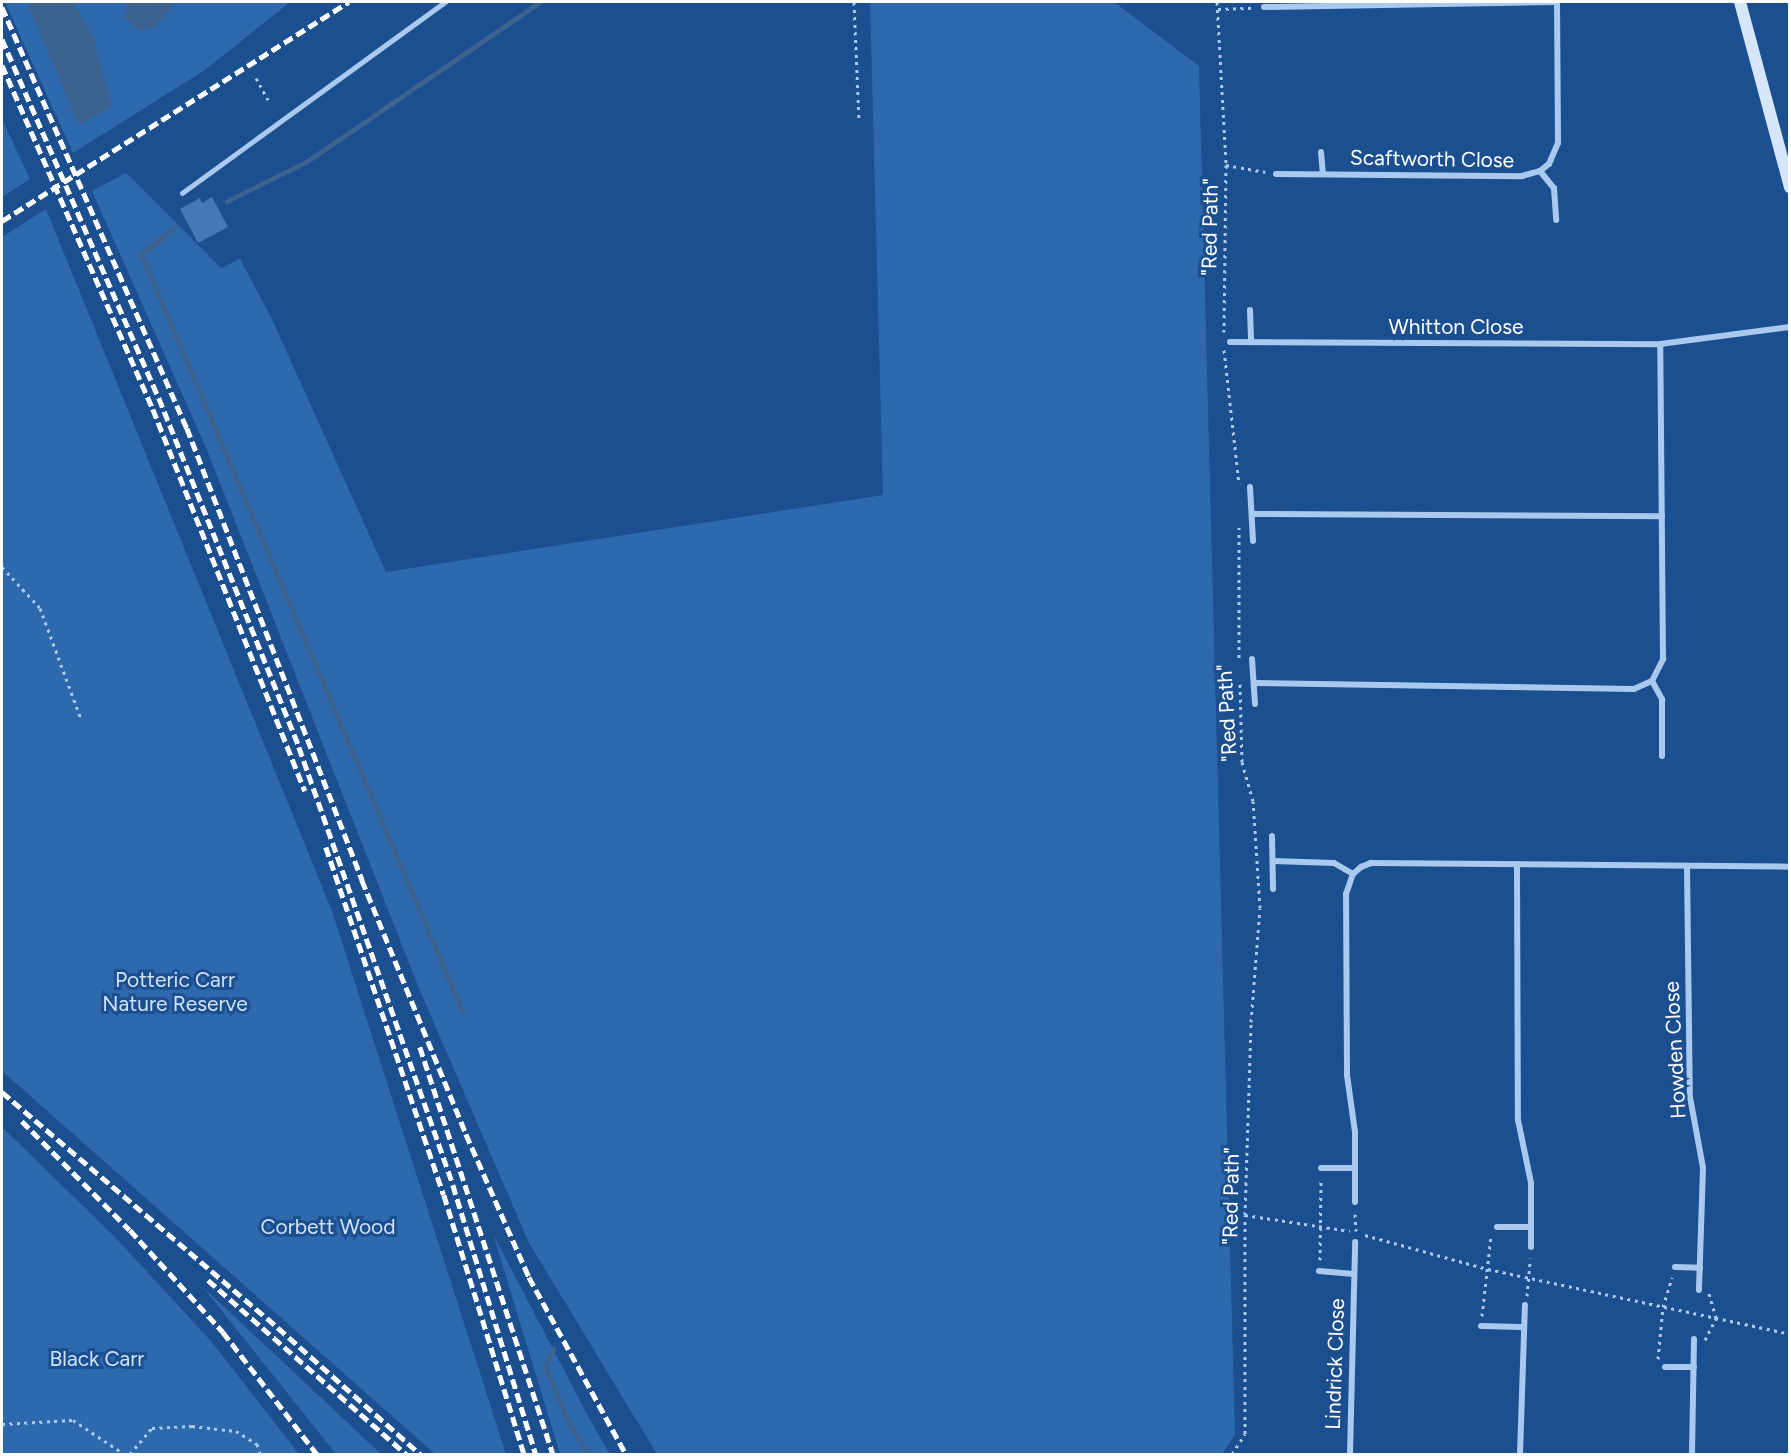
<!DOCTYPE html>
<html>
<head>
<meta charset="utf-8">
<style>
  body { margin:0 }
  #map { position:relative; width:1791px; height:1456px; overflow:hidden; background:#1b4f8f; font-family:Figtree,sans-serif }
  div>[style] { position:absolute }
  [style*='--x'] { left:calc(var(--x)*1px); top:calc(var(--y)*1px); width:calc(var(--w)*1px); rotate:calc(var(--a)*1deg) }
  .green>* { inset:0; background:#2e69ad }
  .water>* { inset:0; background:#3c6290 }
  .stream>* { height:5px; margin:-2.5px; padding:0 2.5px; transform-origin:2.5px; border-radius:2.5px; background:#3c6290 }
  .building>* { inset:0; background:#4478b7 }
  .path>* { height:3px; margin-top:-1.5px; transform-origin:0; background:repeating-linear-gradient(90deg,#a9c9ee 0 3px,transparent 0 7.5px) }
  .lane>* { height:4.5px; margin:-2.25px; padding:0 2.25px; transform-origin:2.25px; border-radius:2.25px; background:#a9c9ee }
  .street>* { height:6px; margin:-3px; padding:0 3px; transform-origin:3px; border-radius:3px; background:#a9c9ee }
  .secondary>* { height:12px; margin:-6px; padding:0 6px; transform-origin:6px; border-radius:6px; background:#d6e6fa }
  .rail>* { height:4.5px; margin-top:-2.25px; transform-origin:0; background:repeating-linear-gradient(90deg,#fff 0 10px,transparent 0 14.5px) }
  span { translate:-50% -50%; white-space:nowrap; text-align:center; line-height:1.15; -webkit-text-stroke:6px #1b4f8f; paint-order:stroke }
  .street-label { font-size:21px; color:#fff }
  .park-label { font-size:21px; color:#cfe3fa }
  .frame { position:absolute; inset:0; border:3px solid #fff; pointer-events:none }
</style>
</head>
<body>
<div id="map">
  <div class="green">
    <div style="clip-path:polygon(5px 2px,290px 2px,205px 70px,73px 153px)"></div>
    <div style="clip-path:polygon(870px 2px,1114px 2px,1199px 66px,1235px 1435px,1222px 1454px,657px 1454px,529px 1243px,418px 986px,207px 450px,92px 191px,126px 173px,221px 268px,240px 259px,271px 317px,386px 572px,883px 495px)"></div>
    <div style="clip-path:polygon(2px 119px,30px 179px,2px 197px)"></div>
    <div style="clip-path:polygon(46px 209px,332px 911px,506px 1454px,435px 1454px,2px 1071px,2px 237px)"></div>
    <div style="clip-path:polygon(2px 1127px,114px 1236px,211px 1341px,299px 1454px,2px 1454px)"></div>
    <div style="clip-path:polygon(493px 1234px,589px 1418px,610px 1454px,560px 1454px)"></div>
    <div style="clip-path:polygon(202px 1286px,381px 1454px,336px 1454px)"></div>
  </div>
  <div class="water">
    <div style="clip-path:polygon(27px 2px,73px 2px,92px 35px,112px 106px,79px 125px)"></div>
    <div style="clip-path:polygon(126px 2px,176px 2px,155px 28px,137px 30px,125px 18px)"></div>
  </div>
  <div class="stream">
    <div style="--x:227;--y:201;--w:88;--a:-26.3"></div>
    <div style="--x:306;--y:162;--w:283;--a:-34.4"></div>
    <div style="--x:175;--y:227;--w:43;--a:141.5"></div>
    <div style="--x:141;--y:254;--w:824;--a:67.01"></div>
    <div style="--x:553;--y:1348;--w:21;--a:113"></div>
    <div style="--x:545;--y:1367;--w:63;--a:66.7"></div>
    <div style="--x:570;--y:1425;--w:34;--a:58"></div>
  </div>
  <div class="building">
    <div style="clip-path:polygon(212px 197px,228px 227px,198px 243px,180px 209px,200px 198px,202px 203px)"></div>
  </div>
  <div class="path">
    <div style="--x:854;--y:2;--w:117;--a:87.6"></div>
    <div style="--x:1217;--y:2;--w:163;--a:86.8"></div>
    <div style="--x:1226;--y:165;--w:167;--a:90.7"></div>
    <div style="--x:1218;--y:9;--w:36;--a:-2"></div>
    <div style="--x:256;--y:78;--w:25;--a:61"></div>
    <div style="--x:1226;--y:165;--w:40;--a:10"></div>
    <div style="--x:1224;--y:350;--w:135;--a:83.6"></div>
    <div style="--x:1239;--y:527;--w:131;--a:90"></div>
    <div style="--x:2;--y:567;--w:56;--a:47.2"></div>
    <div style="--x:40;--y:608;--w:118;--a:69.7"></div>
    <div style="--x:1355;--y:1214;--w:17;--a:87"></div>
    <div style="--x:1245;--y:1215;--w:106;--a:8.7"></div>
    <div style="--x:1365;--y:1235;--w:128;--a:15.5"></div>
    <div style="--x:1488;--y:1269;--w:309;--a:12.1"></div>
    <div style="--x:1320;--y:1260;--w:81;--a:-89.3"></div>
    <div style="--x:1527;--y:1296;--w:38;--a:-85"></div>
    <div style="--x:1482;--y:1316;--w:81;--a:-83.6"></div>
    <div style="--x:1705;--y:1340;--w:25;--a:-63"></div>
    <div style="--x:1716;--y:1318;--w:26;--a:-106"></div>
    <div style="--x:1658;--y:1359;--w:52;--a:-84.5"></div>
    <div style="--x:1663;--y:1307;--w:31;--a:-73"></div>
    <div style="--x:2;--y:1424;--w:71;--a:-3.2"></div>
    <div style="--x:73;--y:1420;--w:61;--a:33.7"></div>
    <div style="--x:130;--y:1454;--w:34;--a:-50"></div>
    <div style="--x:152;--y:1428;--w:40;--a:-2.9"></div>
    <div style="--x:192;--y:1426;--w:44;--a:6.5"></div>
    <div style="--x:236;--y:1431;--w:25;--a:32"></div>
    <div style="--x:257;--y:1444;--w:10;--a:73"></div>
    <div style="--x:1232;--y:1454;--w:24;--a:-57"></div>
    <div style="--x:1245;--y:1434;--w:219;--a:-90"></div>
    <div style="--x:1245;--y:1215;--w:193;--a:-88.2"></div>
    <div style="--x:1251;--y:1022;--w:114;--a:-85.5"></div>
    <div style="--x:1260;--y:908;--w:107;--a:-93.7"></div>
    <div style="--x:1253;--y:801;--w:41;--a:-105.8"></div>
    <div style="--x:1242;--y:762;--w:79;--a:-91.5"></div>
  </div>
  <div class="lane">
    <div style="--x:182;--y:193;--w:325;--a:-36"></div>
  </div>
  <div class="street">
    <div style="--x:1264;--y:7;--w:293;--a:-1"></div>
    <div style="--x:1321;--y:152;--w:22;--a:85"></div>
    <div style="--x:1540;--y:171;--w:22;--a:51"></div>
    <div style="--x:1554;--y:188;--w:32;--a:86"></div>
    <div style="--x:1276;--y:174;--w:246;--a:0.5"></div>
    <div style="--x:1522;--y:176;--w:19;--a:-16"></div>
    <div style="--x:1540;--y:171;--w:11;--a:-38"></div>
    <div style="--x:1549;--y:164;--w:23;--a:-67"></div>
    <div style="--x:1558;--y:143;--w:141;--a:-90.4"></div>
    <div style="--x:1250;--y:310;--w:32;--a:88"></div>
    <div style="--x:1230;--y:342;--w:430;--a:0.3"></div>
    <div style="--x:1660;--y:344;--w:131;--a:-7.5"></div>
    <div style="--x:1250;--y:487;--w:54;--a:86.8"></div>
    <div style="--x:1253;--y:514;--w:409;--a:0.3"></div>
    <div style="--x:1252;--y:659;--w:45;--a:86.2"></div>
    <div style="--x:1652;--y:681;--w:21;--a:61"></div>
    <div style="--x:1662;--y:699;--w:57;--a:90"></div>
    <div style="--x:1254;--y:683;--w:380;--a:0.9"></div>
    <div style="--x:1634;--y:689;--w:20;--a:-24"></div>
    <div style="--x:1652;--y:681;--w:25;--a:-63"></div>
    <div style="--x:1663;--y:659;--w:315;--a:-90.5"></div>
    <div style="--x:1272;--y:836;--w:53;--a:88.9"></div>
    <div style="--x:1273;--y:861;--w:61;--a:1.9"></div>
    <div style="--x:1334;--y:863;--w:22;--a:30"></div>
    <div style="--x:1517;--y:864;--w:256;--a:89.8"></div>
    <div style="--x:1518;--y:1120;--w:64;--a:78.3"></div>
    <div style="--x:1531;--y:1183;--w:64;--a:90"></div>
    <div style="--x:1687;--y:866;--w:231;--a:89.3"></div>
    <div style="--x:1690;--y:1097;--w:72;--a:79.6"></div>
    <div style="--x:1703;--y:1168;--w:122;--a:91.9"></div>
    <div style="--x:1321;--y:1168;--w:33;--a:0"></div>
    <div style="--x:1355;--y:1202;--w:70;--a:-90"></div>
    <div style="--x:1355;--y:1132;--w:58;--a:-98"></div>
    <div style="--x:1347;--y:1075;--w:181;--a:-90.3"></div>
    <div style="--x:1346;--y:894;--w:21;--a:-71"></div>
    <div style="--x:1353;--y:874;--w:11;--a:-41"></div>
    <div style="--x:1361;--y:867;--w:11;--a:-22"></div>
    <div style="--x:1371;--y:863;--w:419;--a:0.5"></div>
    <div style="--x:1497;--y:1227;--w:34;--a:0"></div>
    <div style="--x:1675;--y:1267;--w:25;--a:2"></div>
    <div style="--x:1319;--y:1271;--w:35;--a:5"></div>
    <div style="--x:1481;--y:1326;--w:41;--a:1.4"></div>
    <div style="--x:1665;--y:1367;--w:29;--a:0"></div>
    <div style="--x:1350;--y:1454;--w:212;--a:-88.6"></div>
    <div style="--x:1520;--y:1454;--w:149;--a:-88.1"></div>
    <div style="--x:1692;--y:1454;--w:115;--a:-89"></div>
  </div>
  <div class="secondary">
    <div style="--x:1740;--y:2;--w:192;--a:74.9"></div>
  </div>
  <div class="rail">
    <div style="--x:2;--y:7;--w:460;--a:66.3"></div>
    <div style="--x:187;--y:428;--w:485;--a:68.8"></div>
    <div style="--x:362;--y:880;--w:274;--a:67.7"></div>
    <div style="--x:466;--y:1134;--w:156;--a:66.2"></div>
    <div style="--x:529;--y:1277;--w:202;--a:61.3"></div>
    <div style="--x:2;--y:39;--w:392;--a:66.4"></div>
    <div style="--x:159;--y:398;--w:376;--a:68.1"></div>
    <div style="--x:299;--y:747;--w:464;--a:70.6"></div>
    <div style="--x:453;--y:1185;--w:282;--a:72.9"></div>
    <div style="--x:2;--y:65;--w:376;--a:66.3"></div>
    <div style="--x:153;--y:409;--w:411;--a:68.3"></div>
    <div style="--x:2;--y:221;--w:410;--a:-32.3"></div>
    <div style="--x:326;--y:847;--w:367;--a:71.3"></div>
    <div style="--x:444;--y:1195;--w:271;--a:72.8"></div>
    <div style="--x:420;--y:1047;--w:428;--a:71.9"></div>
    <div style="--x:2;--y:1092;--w:348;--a:40.5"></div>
    <div style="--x:267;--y:1318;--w:205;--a:41.6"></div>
    <div style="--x:22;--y:1121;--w:153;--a:45.3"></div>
    <div style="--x:130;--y:1230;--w:138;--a:47.6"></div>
    <div style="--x:223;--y:1332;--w:154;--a:52.4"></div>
    <div style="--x:208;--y:1280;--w:264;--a:41.3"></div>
  </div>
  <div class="street-label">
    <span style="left:1432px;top:159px;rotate:1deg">Scaftworth Close</span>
    <span style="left:1210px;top:227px;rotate:-89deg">"Red Path"</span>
    <span style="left:1456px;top:327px">Whitton Close</span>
    <span style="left:1227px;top:713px;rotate:-93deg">"Red Path"</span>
    <span style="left:1675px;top:1050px;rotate:-93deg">Howden Close</span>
    <span style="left:1231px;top:1196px;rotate:-89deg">"Red Path"</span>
    <span style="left:1335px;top:1364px;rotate:-88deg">Lindrick Close</span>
  </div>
  <div class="park-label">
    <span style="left:175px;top:992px">Potteric Carr<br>Nature Reserve</span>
    <span style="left:328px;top:1227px">Corbett Wood</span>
    <span style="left:97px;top:1359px">Black Carr</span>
  </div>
  <div class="frame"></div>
</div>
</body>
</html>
